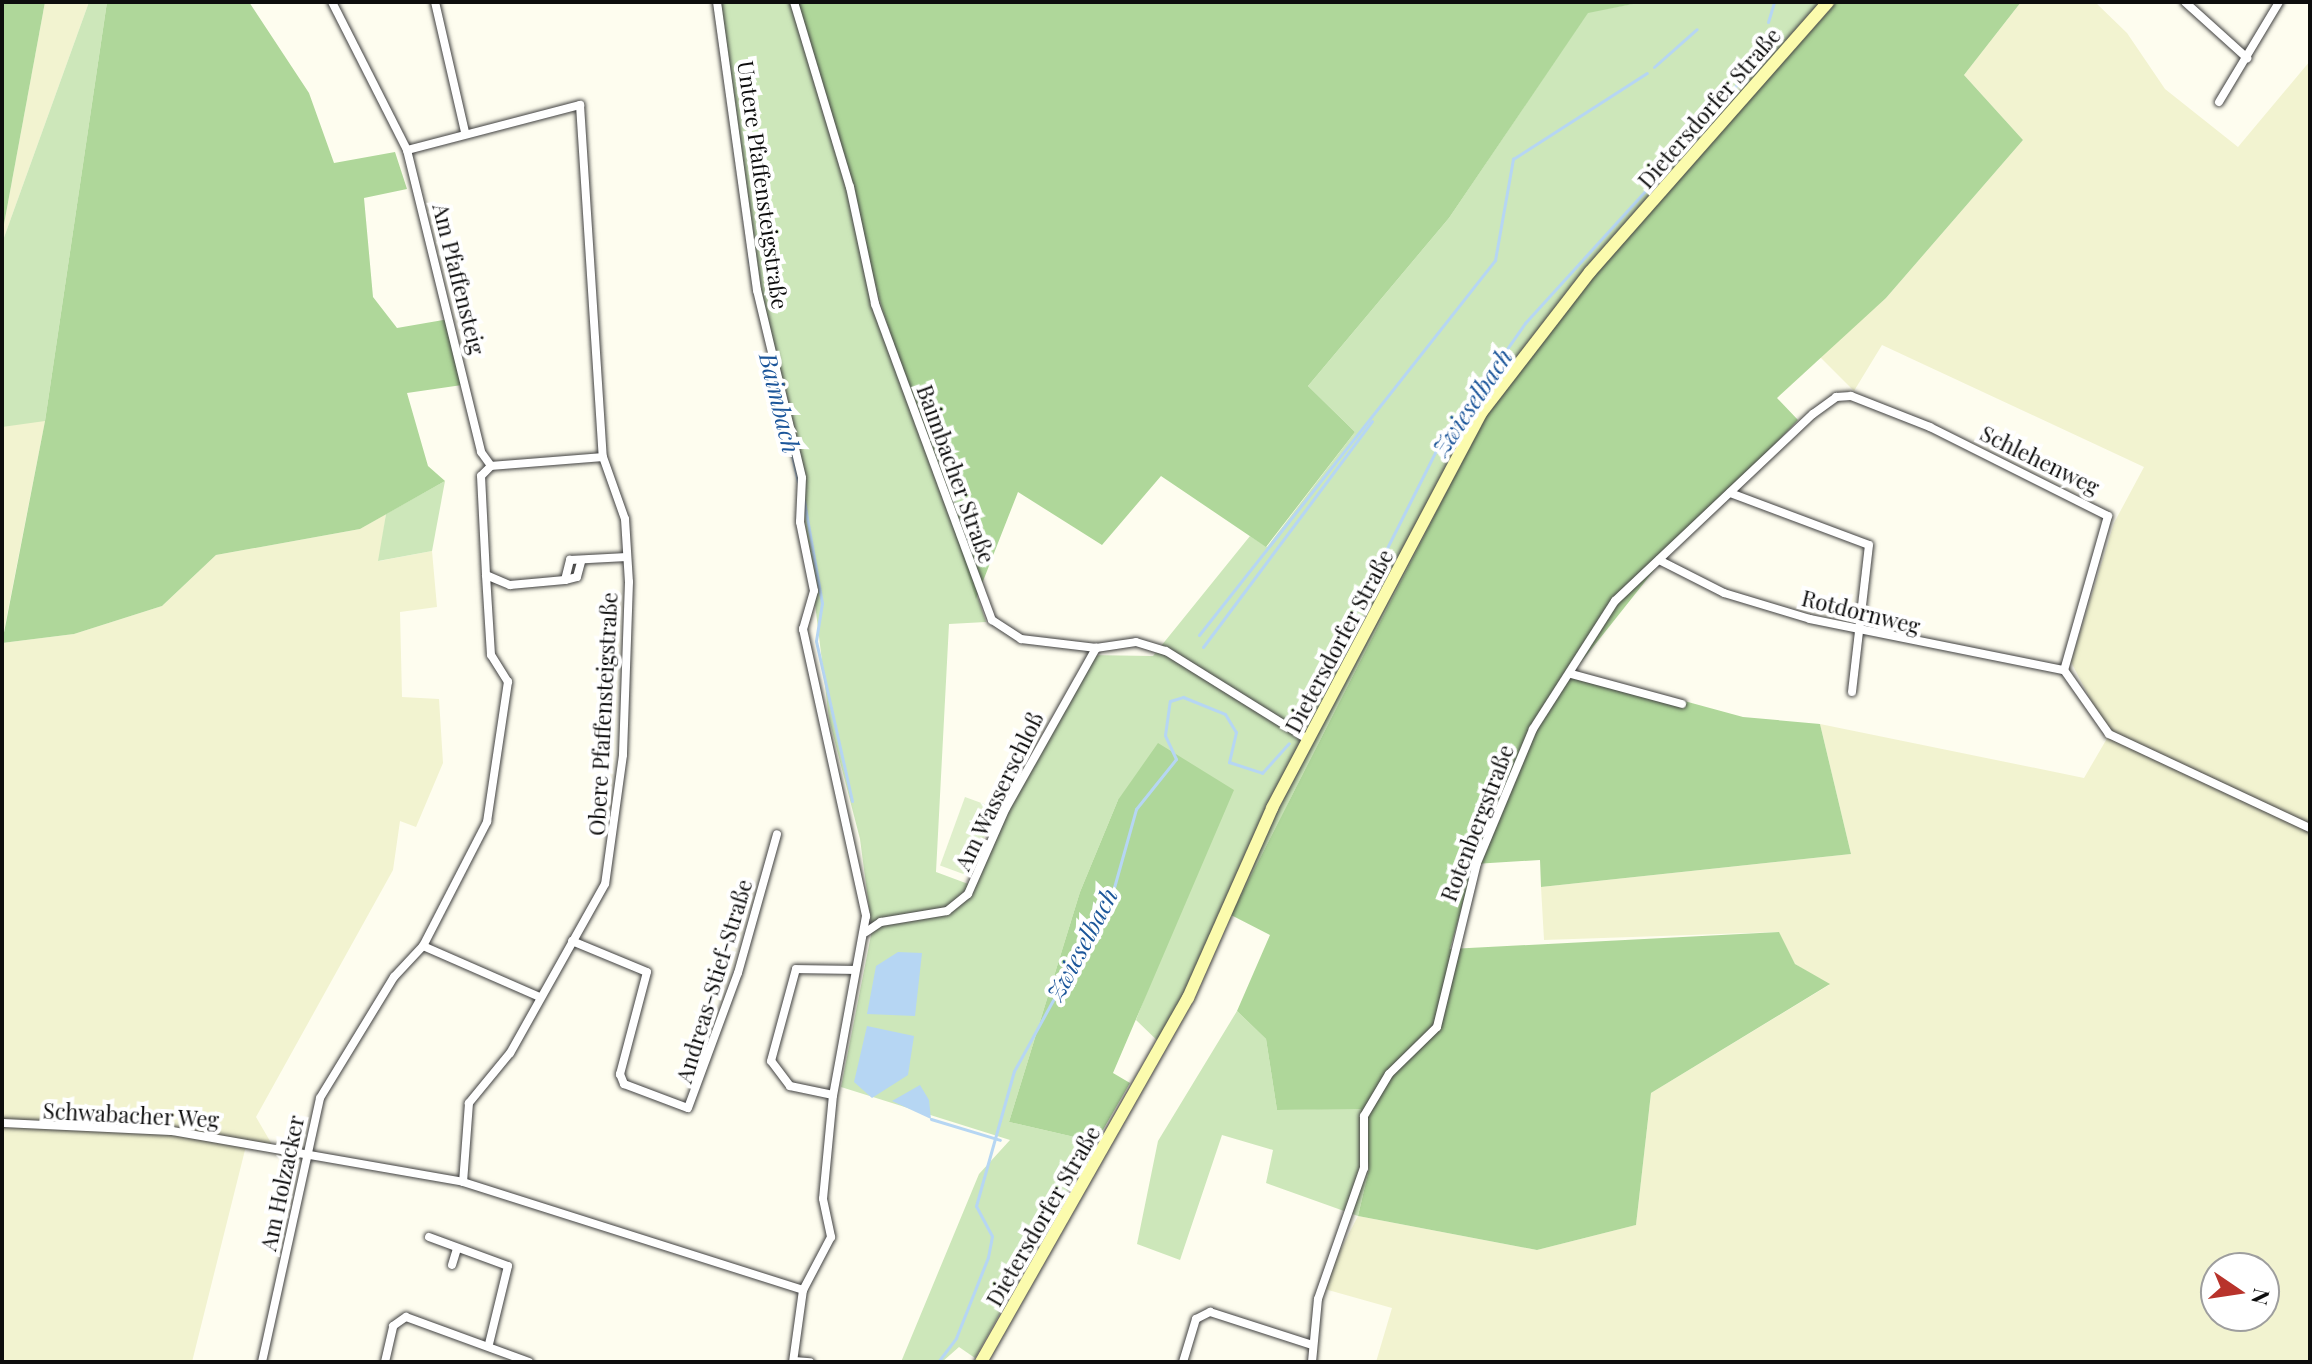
<!DOCTYPE html>
<html>
<head>
<meta charset="utf-8">
<style>
  body { margin:0 }
  #map { position:relative; width:2312px; height:1364px; overflow:hidden; background:#fefdef; font-family:"Playfair Display",serif }
  div>[style] { position:absolute }
  [style*='--x'] { left:calc(var(--x)*1px); top:calc(var(--y)*1px); width:calc(var(--w)*1px); rotate:calc(var(--a)*1deg) }
  .farmland>* { inset:0; background:#f2f3d0 }
  .green>* { inset:0; background:#cde7ba }
  .forest>* { inset:0; background:#afd79a }
  .pitch>* { inset:0; background:#dfefcb; transform-origin:0 0 }
  .water>* { inset:0; background:#b6d6f3 }
  .stream>* { height:3px; margin:-1.5px; padding:0 1.5px; transform-origin:1.5px; border-radius:1.5px; background:#b6d6f3 }
  .roads { filter:drop-shadow(0 0 2px #404040) drop-shadow(0 0 2px #404040) }
  .street>* { height:8px; margin:-4px; padding:0 4px; transform-origin:4px; border-radius:4px; background:#fff }
  .secondary>* { height:12px; margin:-6px; padding:0 6px; transform-origin:6px; border-radius:6px; background:#fbfbad }
  span { translate:-50% -50%; white-space:nowrap; text-align:center; line-height:1.15; -webkit-text-stroke:8px #fff; paint-order:stroke }
  .street-label { font-size:22px; color:#0d0d0d }
  .water-label { font-size:24px; color:#1c569a; font-style:italic }
  .frame { position:absolute; inset:0; border:4px solid #0d0d0d; pointer-events:none }
  .north { position:absolute; left:2200px; top:1252px; width:80px; height:80px; box-sizing:border-box; background:#fff; border:2px solid #9e9e9e; border-radius:50%; rotate:103deg; font-size:22px; font-weight:700; line-height:32px; text-align:center; color:#0d0d0d }
  .north::after { content:''; display:block; margin:auto; width:28px; height:36px; background:#b8332b; clip-path:polygon(50% 0,100% 100%,50% 72%,0 100%) }
</style>
</head>
<body>
<div id="map">
  <div class="farmland">
    <div style="clip-path:polygon(45px 2px,89px 2px,2px 243px,2px 235px)"></div>
    <div style="clip-path:polygon(evenodd,2021px 2px,2095px 2px,2127px 33px,2165px 89px,2238px 147px,2310px 61px,2310px 1362px,1376px 1362px,1392px 1308px,1321px 1288px,1358px 1216px,1537px 1250px,1636px 1225px,1651px 1093px,1829px 985px,1795px 964px,1778px 932px,1544px 940px,1541px 887px,1851px 854px,1820px 724px,2084px 778px,2109px 735px,2071px 662px,2114px 523px,2144px 467px,1882px 345px,1854px 391px,1819px 356px,1886px 298px,2023px 140px,1964px 75px,2021px 2px,2216px 1268px,2264px 1268px,2264px 1316px,2216px 1316px,2216px 1268px)"></div>
    <div style="clip-path:polygon(21px 419px,45px 421px,2px 641px,2px 427px)"></div>
    <div style="clip-path:polygon(386px 514px,379px 561px,432px 551px,437px 607px,400px 612px,402px 697px,439px 699px,443px 763px,416px 827px,400px 821px,393px 870px,256px 1117px,274px 1148px,246px 1146px,192px 1362px,2px 1362px,2px 643px,74px 634px,162px 606px,216px 555px,360px 529px)"></div>
  </div>
  <div class="green">
    <div style="clip-path:polygon(89px 2px,107px 2px,45px 421px,2px 427px,2px 243px)"></div>
    <div style="clip-path:polygon(718px 2px,798px 2px,881px 304px,986px 622px,949px 624px,936px 872px,971px 885px,1003px 806px,1088px 655px,1153px 656px,1250px 536px,1267px 547px,1355px 432px,1308px 386px,1449px 218px,1588px 12px,1643px 2px,1837px 2px,1594px 273px,1483px 420px,1164px 1047px,1136px 1020px,1173px 925px,1118px 800px,1080px 892px,1009px 1122px,1096px 1142px,975px 1358px,959px 1347px,942px 1362px,901px 1362px,979px 1174px,1010px 1140px,841px 1087px,872px 930px,860px 839px,829px 719px,794px 431px,756px 293px)"></div>
    <div style="clip-path:polygon(445px 481px,432px 551px,378px 561px,386px 514px)"></div>
    <div style="clip-path:polygon(1237px 1011px,1266px 1039px,1277px 1110px,1361px 1108px,1369px 1169px,1358px 1216px,1266px 1183px,1273px 1150px,1222px 1135px,1180px 1260px,1137px 1244px,1158px 1141px)"></div>
  </div>
  <div class="forest">
    <div style="clip-path:polygon(2px 2px,45px 2px,2px 235px)"></div>
    <div style="clip-path:polygon(107px 2px,249px 2px,309px 93px,334px 163px,395px 152px,407px 189px,364px 198px,373px 297px,397px 328px,449px 319px,462px 385px,407px 393px,428px 466px,445px 481px,360px 529px,216px 555px,162px 606px,74px 634px,2px 643px,45px 421px)"></div>
    <div style="clip-path:polygon(798px 2px,1643px 2px,1588px 13px,1449px 218px,1308px 386px,1355px 432px,1266px 547px,1161px 476px,1102px 545px,1018px 492px,976px 599px,881px 304px)"></div>
    <div style="clip-path:polygon(1837px 2px,2021px 2px,1964px 75px,2023px 140px,1886px 298px,1777px 398px,1798px 420px,1659px 564px,1574px 671px,1743px 717px,1820px 724px,1851px 854px,1541px 887px,1540px 860px,1474px 864px,1450px 949px,1779px 932px,1795px 964px,1830px 984px,1651px 1093px,1636px 1225px,1537px 1250px,1358px 1216px,1369px 1169px,1361px 1109px,1277px 1110px,1266px 1039px,1237px 1011px,1270px 935px,1231px 915px,1483px 420px,1594px 273px)"></div>
    <div style="clip-path:polygon(1158px 743px,1234px 790px,1113px 1073px,1130px 1083px,1096px 1142px,1009px 1122px,1080px 892px,1118px 800px)"></div>
  </div>
  <div class="pitch">
    <div style="left:965px;top:797px;width:32px;height:73px;rotate:20deg"></div>
  </div>
  <div class="water">
    <div style="clip-path:polygon(898px 952px,922px 953px,915px 1016px,867px 1014px,876px 966px)"></div>
    <div style="clip-path:polygon(867px 1026px,914px 1036px,908px 1075px,872px 1098px,854px 1082px)"></div>
    <div style="clip-path:polygon(920px 1085px,929px 1100px,931px 1119px,892px 1101px)"></div>
  </div>
  <div class="stream">
    <div style="--x:1768;--y:22;--w:21;--a:-73"></div>
    <div style="--x:1654;--y:67;--w:57;--a:-41.5"></div>
    <div style="--x:1713;--y:114;--w:78;--a:-51.2"></div>
    <div style="--x:749;--y:259;--w:228;--a:77.6"></div>
    <div style="--x:804;--y:501;--w:104;--a:80"></div>
    <div style="--x:822;--y:603;--w:38;--a:99"></div>
    <div style="--x:816;--y:641;--w:164;--a:77.3"></div>
    <div style="--x:1199;--y:635;--w:478;--a:-51.7"></div>
    <div style="--x:1495;--y:260;--w:103;--a:-79.9"></div>
    <div style="--x:1513;--y:159;--w:159;--a:-32.7"></div>
    <div style="--x:1203;--y:647;--w:282;--a:-53.2"></div>
    <div style="--x:1300;--y:721;--w:301;--a:-63.3"></div>
    <div style="--x:1435;--y:452;--w:157;--a:-55.1"></div>
    <div style="--x:1525;--y:323;--w:268;--a:-47.7"></div>
    <div style="--x:931;--y:1119;--w:72;--a:16.9"></div>
    <div style="--x:938;--y:1362;--w:30;--a:-53"></div>
    <div style="--x:956;--y:1338;--w:87;--a:-68.4"></div>
    <div style="--x:988;--y:1257;--w:21;--a:-79"></div>
    <div style="--x:992;--y:1236;--w:34;--a:-118"></div>
    <div style="--x:976;--y:1206;--w:140;--a:-74.3"></div>
    <div style="--x:1014;--y:1071;--w:205;--a:-61.2"></div>
    <div style="--x:1113;--y:891;--w:85;--a:-74.3"></div>
    <div style="--x:1136;--y:809;--w:64;--a:-51.3"></div>
    <div style="--x:1176;--y:759;--w:26;--a:-115"></div>
    <div style="--x:1165;--y:735;--w:34;--a:-82"></div>
    <div style="--x:1170;--y:701;--w:14;--a:-17"></div>
    <div style="--x:1183;--y:697;--w:45;--a:22"></div>
    <div style="--x:1225;--y:714;--w:21;--a:59"></div>
    <div style="--x:1236;--y:732;--w:31;--a:103"></div>
    <div style="--x:1229;--y:762;--w:35;--a:18"></div>
    <div style="--x:1262;--y:773;--w:40;--a:-48"></div>
  </div>
  <div class="roads">
    <div class="street">
      <div style="--x:332;--y:2;--w:166;--a:63.1"></div>
      <div style="--x:407;--y:150;--w:311;--a:76.2"></div>
      <div style="--x:481;--y:452;--w:17;--a:54"></div>
      <div style="--x:435;--y:2;--w:133;--a:77"></div>
      <div style="--x:717;--y:2;--w:291;--a:82.1"></div>
      <div style="--x:757;--y:290;--w:193;--a:76.5"></div>
      <div style="--x:802;--y:478;--w:44;--a:92.6"></div>
      <div style="--x:800;--y:522;--w:70;--a:78.5"></div>
      <div style="--x:814;--y:591;--w:40;--a:106"></div>
      <div style="--x:803;--y:629;--w:294;--a:77.6"></div>
      <div style="--x:866;--y:916;--w:182;--a:100.4"></div>
      <div style="--x:833;--y:1095;--w:104;--a:95.5"></div>
      <div style="--x:823;--y:1199;--w:39;--a:78"></div>
      <div style="--x:831;--y:1237;--w:60;--a:117.8"></div>
      <div style="--x:803;--y:1290;--w:73;--a:97.9"></div>
      <div style="--x:794;--y:2;--w:193;--a:73.2"></div>
      <div style="--x:850;--y:187;--w:120;--a:77.9"></div>
      <div style="--x:875;--y:304;--w:337;--a:69.7"></div>
      <div style="--x:992;--y:620;--w:35;--a:33"></div>
      <div style="--x:1021;--y:639;--w:76;--a:6.8"></div>
      <div style="--x:1096;--y:648;--w:40;--a:-8.5"></div>
      <div style="--x:1136;--y:642;--w:31;--a:17"></div>
      <div style="--x:1166;--y:651;--w:168;--a:31.9"></div>
      <div style="--x:2185;--y:2;--w:84;--a:42.1"></div>
      <div style="--x:2219;--y:102;--w:117;--a:-59"></div>
      <div style="--x:407;--y:150;--w:179;--a:-14.6"></div>
      <div style="--x:580;--y:105;--w:353;--a:86.3"></div>
      <div style="--x:603;--y:457;--w:66;--a:70.5"></div>
      <div style="--x:625;--y:519;--w:63;--a:86.4"></div>
      <div style="--x:629;--y:582;--w:173;--a:92"></div>
      <div style="--x:623;--y:755;--w:130;--a:97.9"></div>
      <div style="--x:605;--y:884;--w:194;--a:119.3"></div>
      <div style="--x:510;--y:1053;--w:65;--a:129.4"></div>
      <div style="--x:469;--y:1103;--w:79;--a:94.3"></div>
      <div style="--x:491;--y:466;--w:14;--a:135"></div>
      <div style="--x:481;--y:476;--w:99;--a:87.1"></div>
      <div style="--x:486;--y:575;--w:26;--a:23"></div>
      <div style="--x:510;--y:585;--w:55;--a:-5.2"></div>
      <div style="--x:565;--y:580;--w:12;--a:-14"></div>
      <div style="--x:577;--y:577;--w:16;--a:-75"></div>
      <div style="--x:491;--y:466;--w:112;--a:-4.6"></div>
      <div style="--x:1730;--y:493;--w:148;--a:20.5"></div>
      <div style="--x:1869;--y:545;--w:148;--a:96.6"></div>
      <div style="--x:1659;--y:560;--w:73;--a:26.9"></div>
      <div style="--x:1724;--y:593;--w:90;--a:16.8"></div>
      <div style="--x:1810;--y:619;--w:259;--a:11.4"></div>
      <div style="--x:565;--y:580;--w:21;--a:-76"></div>
      <div style="--x:570;--y:560;--w:57;--a:-3"></div>
      <div style="--x:2064;--y:670;--w:78;--a:54.9"></div>
      <div style="--x:2109;--y:734;--w:222;--a:25.1"></div>
      <div style="--x:1571;--y:674;--w:115;--a:15.1"></div>
      <div style="--x:866;--y:932;--w:18;--a:-34"></div>
      <div style="--x:881;--y:922;--w:67;--a:-9.5"></div>
      <div style="--x:947;--y:911;--w:27;--a:-39"></div>
      <div style="--x:968;--y:894;--w:94;--a:-66.2"></div>
      <div style="--x:1006;--y:808;--w:184;--a:-60.6"></div>
      <div style="--x:572;--y:941;--w:81;--a:22.5"></div>
      <div style="--x:647;--y:972;--w:106;--a:104.8"></div>
      <div style="--x:620;--y:1074;--w:11;--a:68"></div>
      <div style="--x:624;--y:1084;--w:68;--a:20.6"></div>
      <div style="--x:688;--y:1108;--w:144;--a:-69.7"></div>
      <div style="--x:738;--y:973;--w:144;--a:-74.3"></div>
      <div style="--x:423;--y:946;--w:128;--a:23.6"></div>
      <div style="--x:833;--y:1095;--w:44;--a:-168.2"></div>
      <div style="--x:790;--y:1086;--w:31;--a:-127"></div>
      <div style="--x:771;--y:1061;--w:95;--a:-74.8"></div>
      <div style="--x:796;--y:969;--w:58;--a:1"></div>
      <div style="--x:2;--y:1123;--w:170;--a:2.7"></div>
      <div style="--x:172;--y:1131;--w:295;--a:9.9"></div>
      <div style="--x:463;--y:1182;--w:357;--a:17.6"></div>
      <div style="--x:429;--y:1237;--w:84;--a:20.2"></div>
      <div style="--x:508;--y:1266;--w:80;--a:103.7"></div>
      <div style="--x:452;--y:1265;--w:17;--a:-73"></div>
      <div style="--x:794;--y:1361;--w:16;--a:4"></div>
      <div style="--x:262;--y:1362;--w:270;--a:-77.6"></div>
      <div style="--x:320;--y:1098;--w:142;--a:-58.6"></div>
      <div style="--x:394;--y:977;--w:42;--a:-46.9"></div>
      <div style="--x:423;--y:946;--w:140;--a:-62.7"></div>
      <div style="--x:487;--y:822;--w:142;--a:-81.5"></div>
      <div style="--x:508;--y:682;--w:32;--a:-122"></div>
      <div style="--x:491;--y:655;--w:80;--a:-93.6"></div>
      <div style="--x:385;--y:1362;--w:37;--a:-77"></div>
      <div style="--x:393;--y:1326;--w:16;--a:-35"></div>
      <div style="--x:406;--y:1317;--w:131;--a:20.1"></div>
      <div style="--x:1183;--y:1362;--w:45;--a:-73.2"></div>
      <div style="--x:1196;--y:1319;--w:16;--a:-27"></div>
      <div style="--x:1210;--y:1312;--w:107;--a:17.9"></div>
      <div style="--x:1312;--y:1362;--w:63;--a:-84.6"></div>
      <div style="--x:1318;--y:1299;--w:139;--a:-70.7"></div>
      <div style="--x:1364;--y:1168;--w:52;--a:-90"></div>
      <div style="--x:1364;--y:1116;--w:49;--a:-59.2"></div>
      <div style="--x:1389;--y:1074;--w:67;--a:-44.4"></div>
      <div style="--x:1437;--y:1027;--w:169;--a:-76.3"></div>
      <div style="--x:1477;--y:863;--w:145;--a:-67.3"></div>
      <div style="--x:1533;--y:729;--w:152;--a:-57.4"></div>
      <div style="--x:1615;--y:601;--w:272;--a:-43.4"></div>
      <div style="--x:1813;--y:414;--w:29;--a:-36"></div>
      <div style="--x:1836;--y:397;--w:15;--a:-4"></div>
      <div style="--x:1851;--y:396;--w:85;--a:21.4"></div>
      <div style="--x:1930;--y:427;--w:199;--a:26.6"></div>
      <div style="--x:2108;--y:516;--w:160;--a:105.9"></div>
    </div>
    <div class="secondary">
      <div style="--x:981;--y:1362;--w:419;--a:-60.4"></div>
      <div style="--x:1188;--y:998;--w:208;--a:-66.1"></div>
      <div style="--x:1272;--y:808;--w:447;--a:-62.1"></div>
      <div style="--x:1481;--y:413;--w:178;--a:-52.3"></div>
      <div style="--x:1590;--y:272;--w:360;--a:-48.6"></div>
    </div>
  </div>
  <div class="street-label">
    <span style="left:1709px;top:108px;rotate:-49deg">Dietersdorfer Straße</span>
    <span style="left:763px;top:185px;rotate:82deg">Untere Pfaffensteigstraße</span>
    <span style="left:459px;top:279px;rotate:76deg">Am Pfaffensteig</span>
    <span style="left:2040px;top:460px;rotate:26deg">Schlehenweg</span>
    <span style="left:956px;top:474px;rotate:70deg">Baimbacher Straße</span>
    <span style="left:1861px;top:612px;rotate:14deg">Rotdornweg</span>
    <span style="left:1339px;top:641px;rotate:-62deg">Dietersdorfer Straße</span>
    <span style="left:603px;top:714px;rotate:-87deg">Obere Pfaffensteigstraße</span>
    <span style="left:999px;top:791px;rotate:-64deg">Am Wasserschloß</span>
    <span style="left:1477px;top:823px;rotate:-69deg">Rotenbergstraße</span>
    <span style="left:714px;top:981px;rotate:-73deg">Andreas-Stief-Straße</span>
    <span style="left:131px;top:1115px;rotate:3deg">Schwabacher Weg</span>
    <span style="left:282px;top:1183px;rotate:-78deg">Am Holzacker</span>
    <span style="left:1043px;top:1216px;rotate:-60deg">Dietersdorfer Straße</span>
  </div>
  <div class="water-label">
    <span style="left:1472px;top:402px;rotate:-56deg">Zwieselbach</span>
    <span style="left:780px;top:403px;rotate:76deg">Baimbach</span>
    <span style="left:1082px;top:944px;rotate:-62deg">Zwieselbach</span>
  </div>
  <div class="frame"></div>
  <div class="north">N</div>
</div>
</body>
</html>
